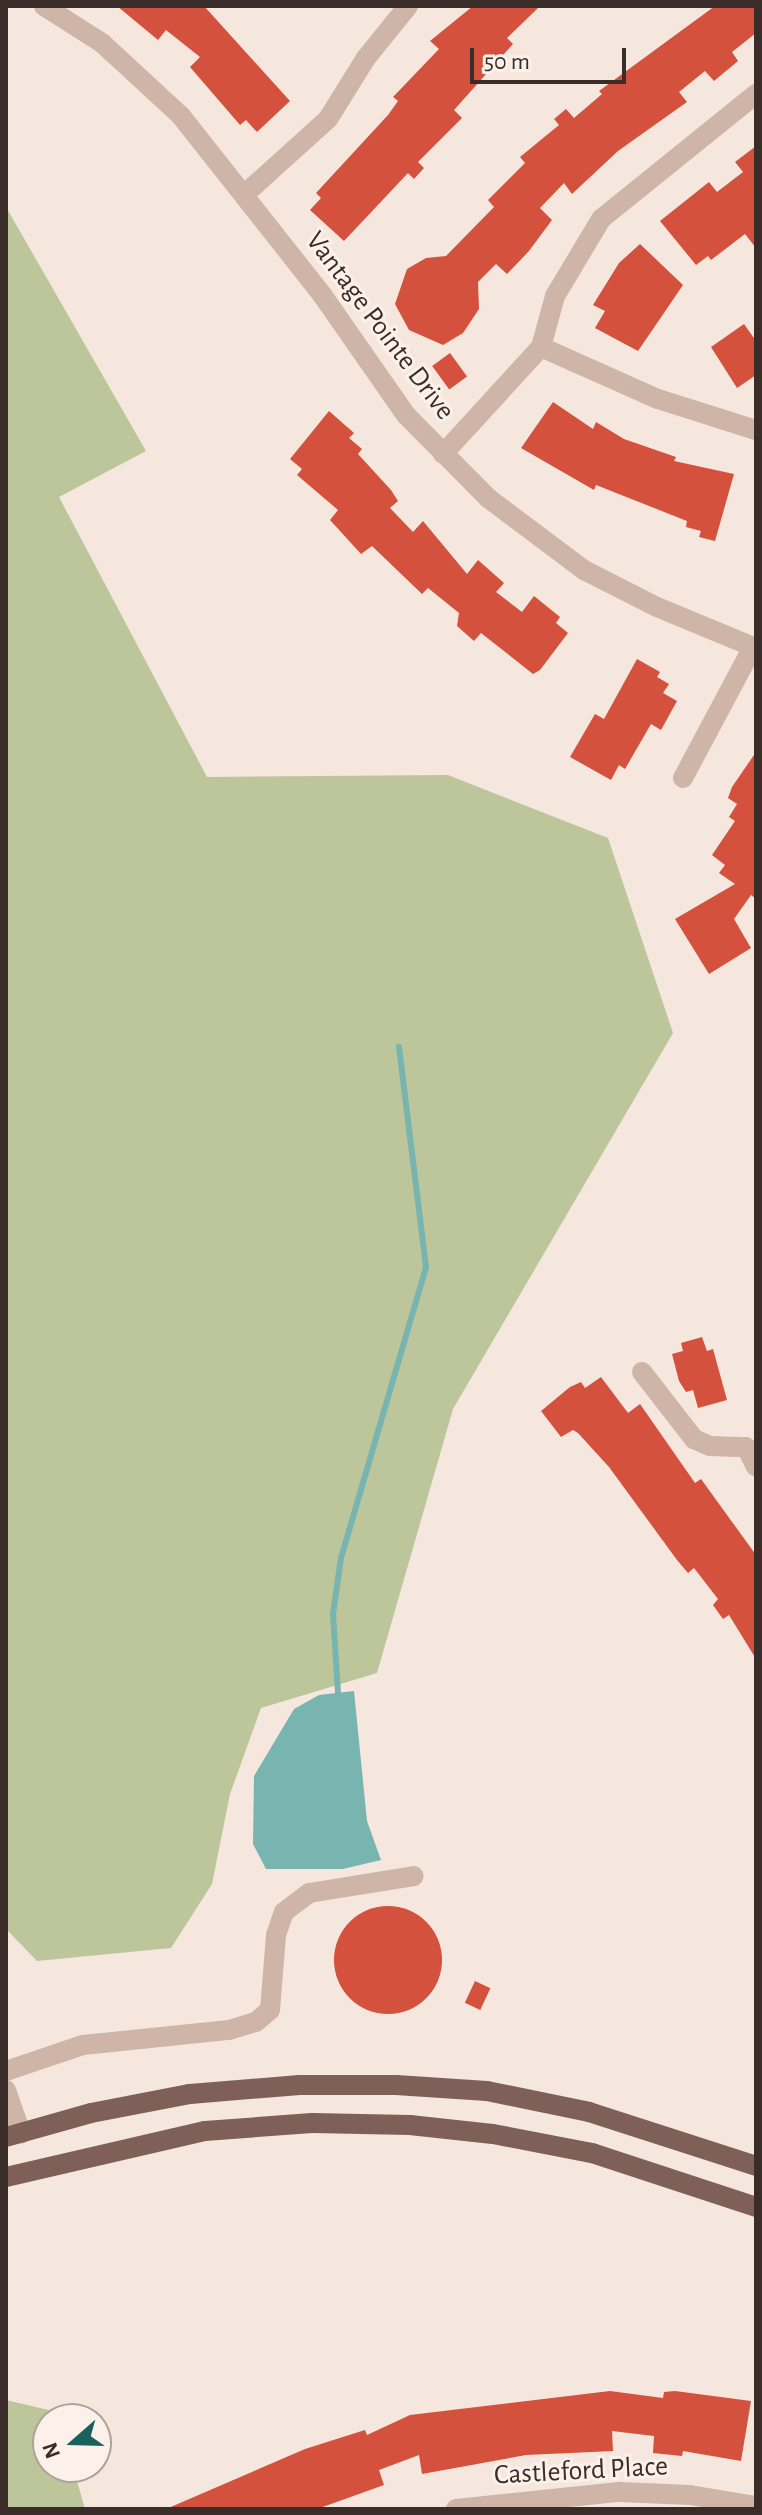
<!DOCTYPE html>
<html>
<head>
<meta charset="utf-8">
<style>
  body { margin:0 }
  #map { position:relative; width:762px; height:2515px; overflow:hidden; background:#f5e7dd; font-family:"Alegreya Sans",sans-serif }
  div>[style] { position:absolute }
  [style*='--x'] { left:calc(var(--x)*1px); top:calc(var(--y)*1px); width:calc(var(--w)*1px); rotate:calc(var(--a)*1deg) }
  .green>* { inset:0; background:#bcc69a }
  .water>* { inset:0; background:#78b5b1 }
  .stream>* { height:6px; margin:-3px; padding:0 3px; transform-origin:3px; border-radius:3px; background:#78b5b1 }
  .building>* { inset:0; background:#d3513d; transform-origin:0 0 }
  .round { border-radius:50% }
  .minor>* { height:20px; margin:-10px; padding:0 10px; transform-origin:10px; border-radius:10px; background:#cfb5a7 }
  .major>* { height:20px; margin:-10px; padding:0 10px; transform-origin:10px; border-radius:10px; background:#7e6058 }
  span { translate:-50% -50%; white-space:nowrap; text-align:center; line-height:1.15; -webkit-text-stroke:6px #fcf1ea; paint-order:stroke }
  .street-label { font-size:28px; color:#3a2c28 }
  .frame { position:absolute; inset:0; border:8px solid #3a2c28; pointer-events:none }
  .north { position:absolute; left:32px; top:2403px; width:80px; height:80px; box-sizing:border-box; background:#fcf1ea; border:2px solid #aea29c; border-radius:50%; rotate:250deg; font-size:22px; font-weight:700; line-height:32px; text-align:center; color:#3a2c28 }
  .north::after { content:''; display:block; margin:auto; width:28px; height:36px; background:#19615e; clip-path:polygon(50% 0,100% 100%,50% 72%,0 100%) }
  .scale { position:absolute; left:470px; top:48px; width:156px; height:36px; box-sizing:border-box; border:4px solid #3a2c28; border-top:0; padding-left:10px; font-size:24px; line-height:28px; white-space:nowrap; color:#3a2c28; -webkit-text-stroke:6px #fcf1ea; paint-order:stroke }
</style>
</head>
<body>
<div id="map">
  <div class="green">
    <div style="clip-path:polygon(6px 207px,146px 451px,59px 497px,207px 777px,448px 775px,608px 838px,673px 1033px,453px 1409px,377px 1673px,261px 1708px,230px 1794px,212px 1884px,171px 1948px,37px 1961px,6px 1929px)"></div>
    <div style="clip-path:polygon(6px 2400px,57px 2412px,59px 2419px,48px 2419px,48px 2467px,73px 2467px,85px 2509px,6px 2509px)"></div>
  </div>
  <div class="water">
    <div style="clip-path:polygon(354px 1691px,367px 1821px,381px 1860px,343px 1869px,266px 1869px,253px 1844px,254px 1776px,294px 1709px,319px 1695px)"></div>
  </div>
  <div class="stream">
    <div style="--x:338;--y:1693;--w:79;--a:-93.6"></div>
    <div style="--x:333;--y:1614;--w:57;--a:-81.9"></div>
    <div style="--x:341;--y:1558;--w:303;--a:-73.7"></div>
    <div style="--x:426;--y:1267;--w:222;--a:-97"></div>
  </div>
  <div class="building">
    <div style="clip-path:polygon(117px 6px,204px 6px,290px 101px,257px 132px,246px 120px,240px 125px,190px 67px,200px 57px,166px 30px,158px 40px)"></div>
    <div style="clip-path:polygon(473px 6px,540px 6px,507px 38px,513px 44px,454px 110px,462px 118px,418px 162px,424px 168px,414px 179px,408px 173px,344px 241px,310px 210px,321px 198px,316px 193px,388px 115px,398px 101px,393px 97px,439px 49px,430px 41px)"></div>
    <div style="clip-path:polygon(715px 6px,756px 6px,756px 33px,732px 52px,738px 61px,714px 81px,705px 71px,679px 92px,687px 102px,618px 151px,572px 194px,564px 183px,540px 208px,552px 220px,529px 251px,507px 274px,496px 264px,478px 282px,479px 309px,463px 333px,443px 345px,409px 330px,395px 304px,407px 269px,426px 258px,446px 256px,494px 207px,488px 200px,525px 163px,520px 157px,559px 125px,554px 119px,566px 109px,574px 118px,602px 94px,599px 91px)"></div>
    <div style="clip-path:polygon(756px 146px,756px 248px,745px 234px,711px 260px,708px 256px,696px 265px,660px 221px,709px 182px,717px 192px,743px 172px,735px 162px)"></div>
    <div style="clip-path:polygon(640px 244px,683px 285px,638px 351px,595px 328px,605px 311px,593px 305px,619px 263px)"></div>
    <div style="clip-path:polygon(744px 324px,756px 341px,756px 375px,737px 388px,711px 347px)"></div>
    <div style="left:450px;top:353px;width:29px;height:22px;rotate:54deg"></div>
    <div style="clip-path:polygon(553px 402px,593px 429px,596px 422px,624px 439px,676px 457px,674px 461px,734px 474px,715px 541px,699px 537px,701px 531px,686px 527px,687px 521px,596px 485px,594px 490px,521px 448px)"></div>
    <div style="clip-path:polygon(329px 411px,354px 433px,349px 438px,362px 449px,358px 454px,391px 490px,398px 501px,390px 508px,413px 532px,423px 521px,467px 574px,478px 560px,504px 583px,496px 592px,522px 612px,534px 596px,560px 617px,556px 623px,568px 633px,540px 670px,533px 674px,481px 633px,474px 641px,457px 626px,459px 613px,428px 588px,422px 594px,372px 546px,361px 554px,330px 520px,338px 510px,297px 475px,302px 469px,290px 459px)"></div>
    <div style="clip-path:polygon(637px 659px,660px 672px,657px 677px,669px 684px,663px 693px,677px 701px,661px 730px,651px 724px,625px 769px,619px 765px,611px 780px,570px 757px,595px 714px,604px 719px)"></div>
    <div style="clip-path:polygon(756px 752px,756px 899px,751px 895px,734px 919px,751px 948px,709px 974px,675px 919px,735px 884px,719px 873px,725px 865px,712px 855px,735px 821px,729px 817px,737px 804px,728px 798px,732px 787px)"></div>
    <div style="clip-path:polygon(702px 1337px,707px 1351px,713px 1349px,727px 1400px,698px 1408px,693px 1390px,686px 1392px,679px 1381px,672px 1354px,683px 1351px,681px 1343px)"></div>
    <div style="clip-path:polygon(601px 1377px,628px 1413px,640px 1404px,695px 1483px,701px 1479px,756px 1555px,756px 1659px,729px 1615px,723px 1619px,713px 1605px,718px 1599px,694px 1568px,688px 1573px,677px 1560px,609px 1467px,578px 1433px,573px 1430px,561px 1437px,541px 1411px,570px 1387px,581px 1382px,585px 1388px)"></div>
    <div class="round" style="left:334px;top:1906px;width:108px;height:108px"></div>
    <div style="left:475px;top:1981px;width:17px;height:24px;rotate:25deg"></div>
    <div style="clip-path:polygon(610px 2391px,663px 2398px,664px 2392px,675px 2391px,751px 2401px,741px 2461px,683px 2451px,682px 2456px,653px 2453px,654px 2436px,612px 2431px,613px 2451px,526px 2455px,422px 2474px,419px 2455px,379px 2470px,384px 2485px,317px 2509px,166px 2509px,305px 2449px,365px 2430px,367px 2435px,410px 2415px)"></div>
  </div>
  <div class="minor">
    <div style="--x:44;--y:6;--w:69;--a:32.5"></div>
    <div style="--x:102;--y:43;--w:108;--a:42.7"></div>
    <div style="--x:181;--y:116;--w:229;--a:51.7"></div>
    <div style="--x:323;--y:296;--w:145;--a:55.1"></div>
    <div style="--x:406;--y:415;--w:117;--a:45.3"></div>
    <div style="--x:488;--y:498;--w:120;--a:36.9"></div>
    <div style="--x:584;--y:570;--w:82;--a:26.9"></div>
    <div style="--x:657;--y:607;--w:107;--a:22.5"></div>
    <div style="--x:245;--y:194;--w:112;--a:-42.1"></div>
    <div style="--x:328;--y:119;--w:72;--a:-58.1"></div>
    <div style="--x:366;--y:58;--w:67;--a:-51.1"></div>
    <div style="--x:541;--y:347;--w:128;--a:24"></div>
    <div style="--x:658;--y:399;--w:103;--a:17.6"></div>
    <div style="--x:443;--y:454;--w:145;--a:-47.5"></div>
    <div style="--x:541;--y:347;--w:53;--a:-74.6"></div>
    <div style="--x:555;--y:296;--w:90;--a:-59.1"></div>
    <div style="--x:601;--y:219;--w:199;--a:-38.9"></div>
    <div style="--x:683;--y:778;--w:149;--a:-61.9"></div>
    <div style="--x:642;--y:1372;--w:85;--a:52.2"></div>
    <div style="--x:694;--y:1439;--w:17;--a:24"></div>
    <div style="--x:710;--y:1446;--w:36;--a:2"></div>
    <div style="--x:746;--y:1447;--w:22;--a:63"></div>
    <div style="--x:6;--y:2071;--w:81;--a:-18.7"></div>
    <div style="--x:83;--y:2045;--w:147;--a:-5.9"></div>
    <div style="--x:229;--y:2030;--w:28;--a:-17"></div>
    <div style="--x:256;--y:2022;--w:18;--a:-41"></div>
    <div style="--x:270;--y:2010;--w:75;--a:-85.4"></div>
    <div style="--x:276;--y:1935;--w:24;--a:-71"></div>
    <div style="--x:284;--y:1912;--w:31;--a:-37"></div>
    <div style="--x:309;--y:1893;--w:106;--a:-9.2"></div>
    <div style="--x:6;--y:2090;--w:46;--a:70.8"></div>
    <div style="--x:456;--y:2509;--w:164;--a:-6"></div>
    <div style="--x:619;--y:2492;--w:71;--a:2.4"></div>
    <div style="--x:690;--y:2495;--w:67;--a:9.5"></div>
  </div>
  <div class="major">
    <div style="--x:6;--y:2137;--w:88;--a:-15.8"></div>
    <div style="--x:91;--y:2113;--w:101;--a:-10.9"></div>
    <div style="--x:190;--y:2094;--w:110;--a:-4.7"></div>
    <div style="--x:300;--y:2085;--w:96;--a:0"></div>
    <div style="--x:396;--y:2085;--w:91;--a:3.8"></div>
    <div style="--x:487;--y:2091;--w:104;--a:11.6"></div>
    <div style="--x:589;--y:2112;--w:176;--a:17.9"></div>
    <div style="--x:6;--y:2177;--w:204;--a:-13"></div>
    <div style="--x:205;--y:2131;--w:107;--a:-4.3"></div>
    <div style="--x:312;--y:2123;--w:98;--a:1.2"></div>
    <div style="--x:410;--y:2125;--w:83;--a:6.2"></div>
    <div style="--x:493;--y:2134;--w:101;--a:10.9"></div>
    <div style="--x:592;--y:2153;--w:173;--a:18.2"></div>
  </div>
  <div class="street-label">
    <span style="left:380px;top:326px;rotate:53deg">Vantage Pointe Drive</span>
    <span style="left:581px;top:2471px;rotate:-3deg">Castleford Place</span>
  </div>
  <div class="frame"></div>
  <div class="north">N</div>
  <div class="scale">50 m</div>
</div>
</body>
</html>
